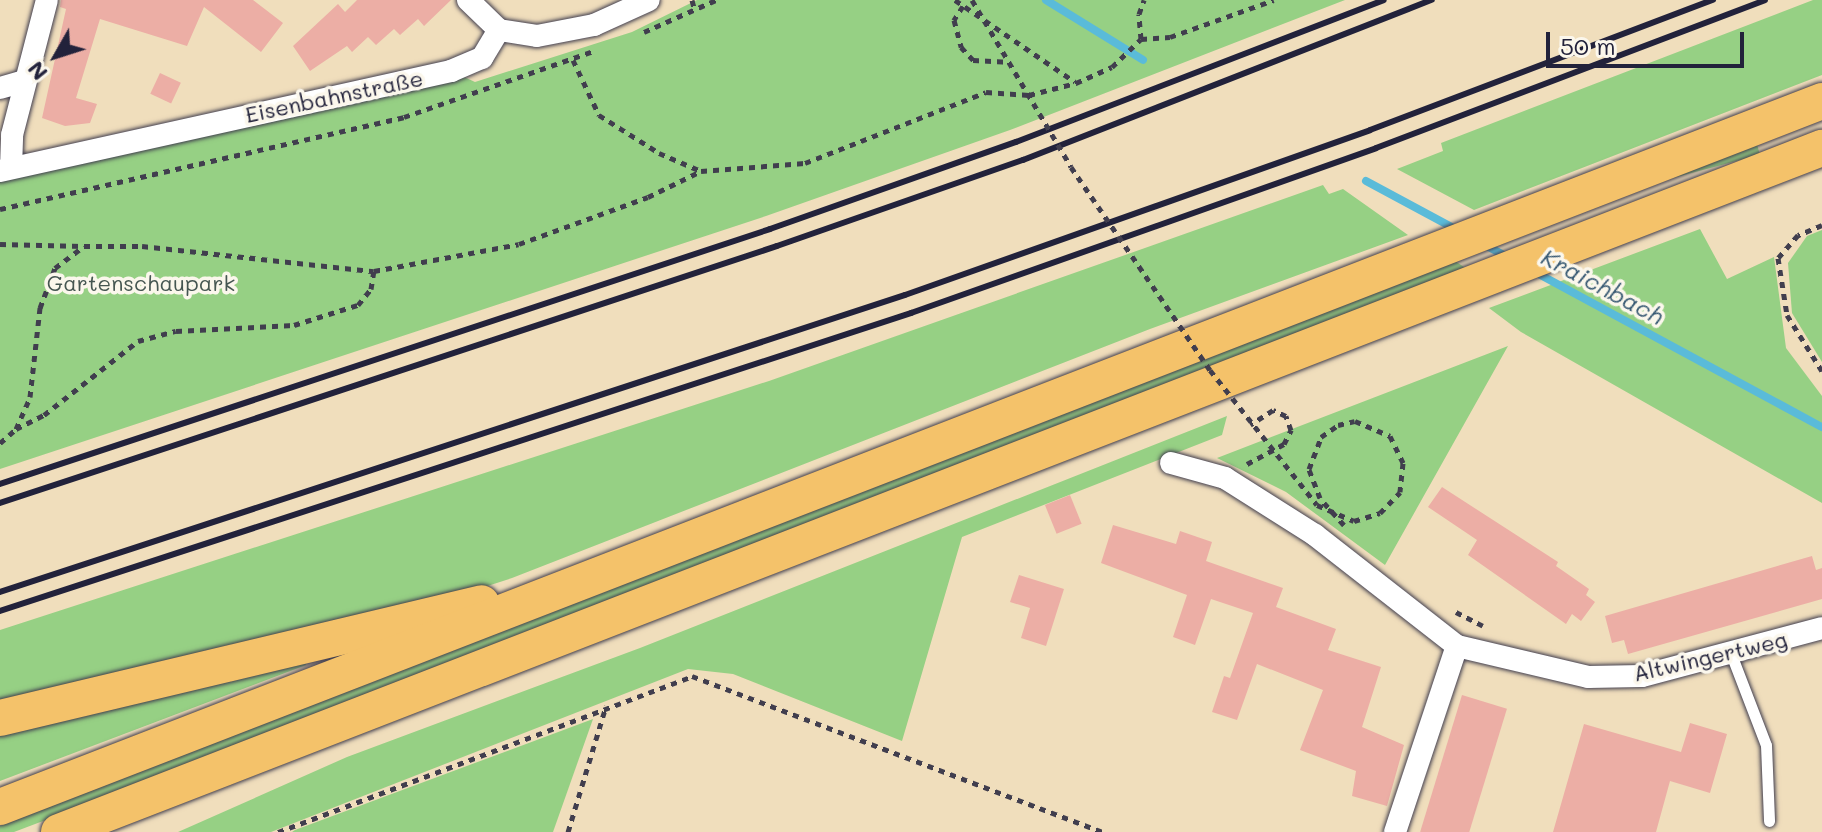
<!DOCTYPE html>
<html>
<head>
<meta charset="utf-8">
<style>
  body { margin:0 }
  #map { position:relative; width:1822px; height:832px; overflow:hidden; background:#f0debc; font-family:Mali,sans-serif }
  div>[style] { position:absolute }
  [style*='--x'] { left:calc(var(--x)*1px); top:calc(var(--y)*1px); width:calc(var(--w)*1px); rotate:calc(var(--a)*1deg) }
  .green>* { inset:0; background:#96d084; transform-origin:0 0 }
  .stream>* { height:8px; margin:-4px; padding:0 4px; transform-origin:4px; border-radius:4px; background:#5abbd9 }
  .building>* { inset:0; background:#ecaea5; transform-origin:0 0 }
  .path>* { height:5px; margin-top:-2.5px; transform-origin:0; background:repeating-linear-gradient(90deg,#413e4e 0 6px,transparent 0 12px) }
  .roads { filter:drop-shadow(0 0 2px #413e4e) drop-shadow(0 0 2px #413e4e) }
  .service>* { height:11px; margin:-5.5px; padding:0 5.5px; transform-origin:5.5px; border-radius:5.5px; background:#fff }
  .minor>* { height:22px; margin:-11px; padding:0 11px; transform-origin:11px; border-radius:11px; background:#fff }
  .trunk>* { height:36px; margin:-18px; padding:0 18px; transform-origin:18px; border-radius:18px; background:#f4c26a }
  .rail>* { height:6px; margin:-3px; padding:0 3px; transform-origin:3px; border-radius:3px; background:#22223b }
  .path-bridge>* { height:5px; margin-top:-2.5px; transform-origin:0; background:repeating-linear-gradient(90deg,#413e4e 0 6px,transparent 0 12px) }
  span { translate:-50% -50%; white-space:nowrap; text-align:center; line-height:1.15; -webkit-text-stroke:7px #fbf7ec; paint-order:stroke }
  .street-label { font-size:22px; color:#22223b }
  .park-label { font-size:22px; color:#455651 }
  .water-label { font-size:24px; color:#365872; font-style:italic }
  .north { position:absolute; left:16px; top:16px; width:80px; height:80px; -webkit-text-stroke:6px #fbf7ec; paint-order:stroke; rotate:231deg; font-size:22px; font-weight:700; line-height:32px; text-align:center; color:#22223b }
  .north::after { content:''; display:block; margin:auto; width:28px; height:36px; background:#22223b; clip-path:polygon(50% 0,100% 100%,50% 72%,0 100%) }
  .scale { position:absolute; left:1546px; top:32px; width:198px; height:36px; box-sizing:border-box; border:4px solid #22223b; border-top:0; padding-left:10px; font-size:24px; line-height:28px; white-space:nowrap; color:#22223b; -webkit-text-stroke:6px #fbf7ec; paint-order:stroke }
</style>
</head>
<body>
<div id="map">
  <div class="green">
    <div style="clip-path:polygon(697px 0,1345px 0,1010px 130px,766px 216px,0 469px,0 181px,451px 71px,475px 82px,632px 32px)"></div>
    <div style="clip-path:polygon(1813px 0,1822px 0,1822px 75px,1474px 210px,1397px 169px,1443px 151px,1441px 143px)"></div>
    <div style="left:1757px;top:144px;width:11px;height:250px;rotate:75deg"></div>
    <div style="clip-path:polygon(1323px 185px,1329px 194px,1343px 189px,1408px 235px,1150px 329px,512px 578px,444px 600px,0 703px,0 630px,769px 381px)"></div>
    <div style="clip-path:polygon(1700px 229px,1727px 279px,1774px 257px,1786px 348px,1822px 396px,1822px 503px,1521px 332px,1489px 308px)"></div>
    <div style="clip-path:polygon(1822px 230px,1822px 362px,1792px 313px,1788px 263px,1807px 236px)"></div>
    <div style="clip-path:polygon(1455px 261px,1467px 269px,117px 793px,14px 832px,0 832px,0 826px)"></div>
    <div style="clip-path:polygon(1508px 346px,1385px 565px,1286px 492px,1217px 458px)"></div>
    <div style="clip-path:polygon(1227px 416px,1222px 435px,962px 537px,902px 741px,733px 674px,688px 669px,271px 832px,178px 832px,347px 757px,640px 648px)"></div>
    <div style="clip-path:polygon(305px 657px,306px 665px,0 781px,0 732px)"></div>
    <div style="clip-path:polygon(593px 719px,553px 832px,292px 832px,295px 830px)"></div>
  </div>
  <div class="stream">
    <div style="--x:1046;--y:0;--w:114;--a:31.7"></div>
    <div style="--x:1366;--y:181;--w:103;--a:28.3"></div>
    <div style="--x:1483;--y:244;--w:30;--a:28"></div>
    <div style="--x:1535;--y:272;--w:326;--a:28.4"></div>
  </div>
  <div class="building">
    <div style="clip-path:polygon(61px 0,253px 0,283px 23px,261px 52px,204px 7px,187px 46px,100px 19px,76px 98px,97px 104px,90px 123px,65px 126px,42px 118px,66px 9px,60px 7px)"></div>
    <div style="clip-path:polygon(357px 0,451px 0,424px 26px,418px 19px,400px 35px,394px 29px,376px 45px,368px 37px,352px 52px,347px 46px,310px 71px,293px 46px,338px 4px,345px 12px)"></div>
    <div style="left:160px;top:73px;width:23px;height:23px;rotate:25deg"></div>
    <div style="clip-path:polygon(1442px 487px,1558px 562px,1556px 566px,1589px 589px,1586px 595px,1595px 602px,1581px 621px,1572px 614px,1566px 624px,1468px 555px,1477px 540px,1428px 507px)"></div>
    <div style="left:1070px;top:495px;width:31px;height:27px;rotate:68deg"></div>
    <div style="clip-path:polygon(1113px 525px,1176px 544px,1180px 531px,1212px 542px,1206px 561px,1283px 588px,1276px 607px,1336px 629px,1328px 650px,1381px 667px,1362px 727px,1404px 745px,1387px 806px,1352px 796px,1356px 771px,1300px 750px,1323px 690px,1257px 664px,1237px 720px,1212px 712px,1224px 676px,1230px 678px,1253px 613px,1211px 599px,1195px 645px,1173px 637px,1187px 595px,1101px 563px)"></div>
    <div style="clip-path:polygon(1812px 556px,1816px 570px,1822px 568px,1822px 599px,1628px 654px,1624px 640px,1612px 643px,1605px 616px)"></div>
    <div style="clip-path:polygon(1019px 575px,1064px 589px,1046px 646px,1021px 638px,1030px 608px,1010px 602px)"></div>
    <div style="left:1462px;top:695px;width:47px;height:143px;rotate:17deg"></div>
    <div style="clip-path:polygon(1690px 723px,1727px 734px,1710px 793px,1670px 781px,1656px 832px,1553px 832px,1584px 724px,1681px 752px)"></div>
  </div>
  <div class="path">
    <div style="--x:692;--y:0;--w:11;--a:75"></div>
    <div style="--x:955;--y:0;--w:145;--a:34.3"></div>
    <div style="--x:963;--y:6;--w:17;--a:123"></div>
    <div style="--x:954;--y:20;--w:28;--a:75"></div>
    <div style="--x:961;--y:47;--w:18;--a:47"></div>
    <div style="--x:973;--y:60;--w:34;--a:3"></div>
    <div style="--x:644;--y:32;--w:79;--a:-24"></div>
    <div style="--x:1141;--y:39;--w:25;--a:-95"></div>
    <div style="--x:1139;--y:14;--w:15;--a:-70"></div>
    <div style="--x:573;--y:60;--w:61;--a:64.7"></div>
    <div style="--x:599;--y:115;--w:71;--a:32.3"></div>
    <div style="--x:659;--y:153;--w:46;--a:23.2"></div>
    <div style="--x:701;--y:171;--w:104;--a:-4.4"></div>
    <div style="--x:805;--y:163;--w:194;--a:-21.4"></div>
    <div style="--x:986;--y:92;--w:43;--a:4"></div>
    <div style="--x:1029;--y:95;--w:49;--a:-14.3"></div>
    <div style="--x:1076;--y:83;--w:39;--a:-24"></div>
    <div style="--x:1112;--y:67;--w:40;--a:-44"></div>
    <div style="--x:1141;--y:39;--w:29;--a:-4"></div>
    <div style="--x:1170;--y:37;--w:110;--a:-19.6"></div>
    <div style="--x:0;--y:209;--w:414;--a:-12.8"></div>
    <div style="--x:404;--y:117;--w:201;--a:-19.2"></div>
    <div style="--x:1822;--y:225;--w:26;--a:157"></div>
    <div style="--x:1798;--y:235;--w:30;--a:131"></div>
    <div style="--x:1778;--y:258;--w:58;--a:81"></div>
    <div style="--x:1787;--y:315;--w:66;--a:58"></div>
    <div style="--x:0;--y:244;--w:83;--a:1.4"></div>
    <div style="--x:16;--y:429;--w:31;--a:-27"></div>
    <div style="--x:44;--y:415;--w:120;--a:-38.2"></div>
    <div style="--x:138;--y:341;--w:39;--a:-15"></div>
    <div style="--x:176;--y:331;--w:118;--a:-2.9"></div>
    <div style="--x:294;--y:325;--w:67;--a:-17.4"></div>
    <div style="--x:358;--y:305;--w:21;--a:-51"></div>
    <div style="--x:371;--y:289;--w:18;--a:-81"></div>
    <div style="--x:0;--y:443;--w:21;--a:-41"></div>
    <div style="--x:16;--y:429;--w:35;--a:-66"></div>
    <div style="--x:30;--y:397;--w:90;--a:-83.6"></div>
    <div style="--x:40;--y:308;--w:43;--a:-69.4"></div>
    <div style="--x:55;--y:268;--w:36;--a:-37"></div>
    <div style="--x:84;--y:246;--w:58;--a:0"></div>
    <div style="--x:142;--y:246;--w:233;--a:6.2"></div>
    <div style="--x:374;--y:271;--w:147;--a:-10.5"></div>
    <div style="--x:519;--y:244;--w:137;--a:-20"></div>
    <div style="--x:648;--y:197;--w:59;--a:-26.1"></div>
    <div style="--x:1247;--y:464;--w:42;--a:-28.4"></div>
    <div style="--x:1284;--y:444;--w:16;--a:-63"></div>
    <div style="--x:1291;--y:430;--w:15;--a:-110"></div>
    <div style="--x:1286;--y:416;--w:14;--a:-155"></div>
    <div style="--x:1273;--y:410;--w:27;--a:147"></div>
    <div style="--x:1344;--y:525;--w:36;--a:-132"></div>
    <div style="--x:1320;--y:498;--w:31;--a:-111"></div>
    <div style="--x:1309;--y:469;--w:34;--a:-69"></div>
    <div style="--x:1321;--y:437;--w:21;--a:-35"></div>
    <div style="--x:1338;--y:425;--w:17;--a:-13"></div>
    <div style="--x:1355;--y:421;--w:38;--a:23"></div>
    <div style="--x:1390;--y:436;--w:30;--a:64"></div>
    <div style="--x:1403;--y:463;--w:29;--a:96"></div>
    <div style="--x:1456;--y:612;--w:30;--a:27"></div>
    <div style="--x:278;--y:832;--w:442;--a:-20.6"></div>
    <div style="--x:692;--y:676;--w:439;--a:20.8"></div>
    <div style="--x:568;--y:832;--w:132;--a:-73.2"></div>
  </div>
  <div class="roads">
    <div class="service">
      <div style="--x:1731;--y:654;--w:97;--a:69"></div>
      <div style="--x:1766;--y:745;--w:76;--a:87.7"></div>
    </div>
    <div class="minor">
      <div style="--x:468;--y:0;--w:43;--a:44.1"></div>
      <div style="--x:499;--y:30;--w:38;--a:9"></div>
      <div style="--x:537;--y:36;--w:58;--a:-10.9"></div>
      <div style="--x:594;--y:25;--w:60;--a:-24.4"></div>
      <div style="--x:0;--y:88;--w:26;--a:-16"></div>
      <div style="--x:11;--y:168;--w:33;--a:-88"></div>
      <div style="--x:12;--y:135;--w:139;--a:-75.5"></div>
      <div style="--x:0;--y:171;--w:462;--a:-12.5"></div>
      <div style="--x:451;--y:71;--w:34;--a:-23"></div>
      <div style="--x:482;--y:58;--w:33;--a:-59"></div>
      <div style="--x:1171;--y:463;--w:56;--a:15.5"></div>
      <div style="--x:1225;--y:478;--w:107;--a:32.3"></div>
      <div style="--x:1315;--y:535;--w:180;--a:38"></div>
      <div style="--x:1457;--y:646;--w:135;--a:13.3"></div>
      <div style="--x:1588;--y:677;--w:54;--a:-1.1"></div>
      <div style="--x:1642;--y:676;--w:186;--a:-14.9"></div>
      <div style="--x:1395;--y:832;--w:196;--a:-71.6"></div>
    </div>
    <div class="trunk">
      <div style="--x:0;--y:718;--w:495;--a:-13.4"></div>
      <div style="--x:0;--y:807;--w:1954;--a:-21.18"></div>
      <div style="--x:59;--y:832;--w:1891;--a:-21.21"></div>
    </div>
  </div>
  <div class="rail">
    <div style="--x:0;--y:484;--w:811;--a:-18.32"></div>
    <div style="--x:770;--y:229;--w:261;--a:-19.5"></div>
    <div style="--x:1016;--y:142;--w:394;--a:-21.1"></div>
    <div style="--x:0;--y:503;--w:818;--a:-18.3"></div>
    <div style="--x:777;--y:246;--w:261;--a:-19.3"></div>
    <div style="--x:1023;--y:160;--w:439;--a:-21.4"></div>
    <div style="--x:0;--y:592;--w:952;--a:-18.17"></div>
    <div style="--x:905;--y:295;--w:493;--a:-19.5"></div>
    <div style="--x:1370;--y:130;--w:367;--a:-20.8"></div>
    <div style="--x:0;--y:611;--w:959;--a:-18.11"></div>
    <div style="--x:911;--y:313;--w:493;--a:-19.5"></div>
    <div style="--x:1376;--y:148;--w:416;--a:-20.8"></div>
  </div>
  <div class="path-bridge">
    <div style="--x:972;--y:0;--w:194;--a:59.3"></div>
    <div style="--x:1071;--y:167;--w:246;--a:55.6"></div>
    <div style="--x:1210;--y:370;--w:172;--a:51.6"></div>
    <div style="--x:1317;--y:505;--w:40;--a:23.4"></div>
    <div style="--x:1354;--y:521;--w:27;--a:-17"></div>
    <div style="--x:1380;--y:513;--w:29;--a:-46"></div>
  </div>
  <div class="street-label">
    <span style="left:334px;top:96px;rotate:-12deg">Eisenbahnstraße</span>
    <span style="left:1710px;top:656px;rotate:-13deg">Altwingertweg</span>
  </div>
  <div class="park-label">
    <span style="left:141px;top:283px">Gartenschaupark</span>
  </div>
  <div class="water-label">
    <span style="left:1603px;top:286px;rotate:28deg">Kraichbach</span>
  </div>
  <div class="north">N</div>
  <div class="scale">50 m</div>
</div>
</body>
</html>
